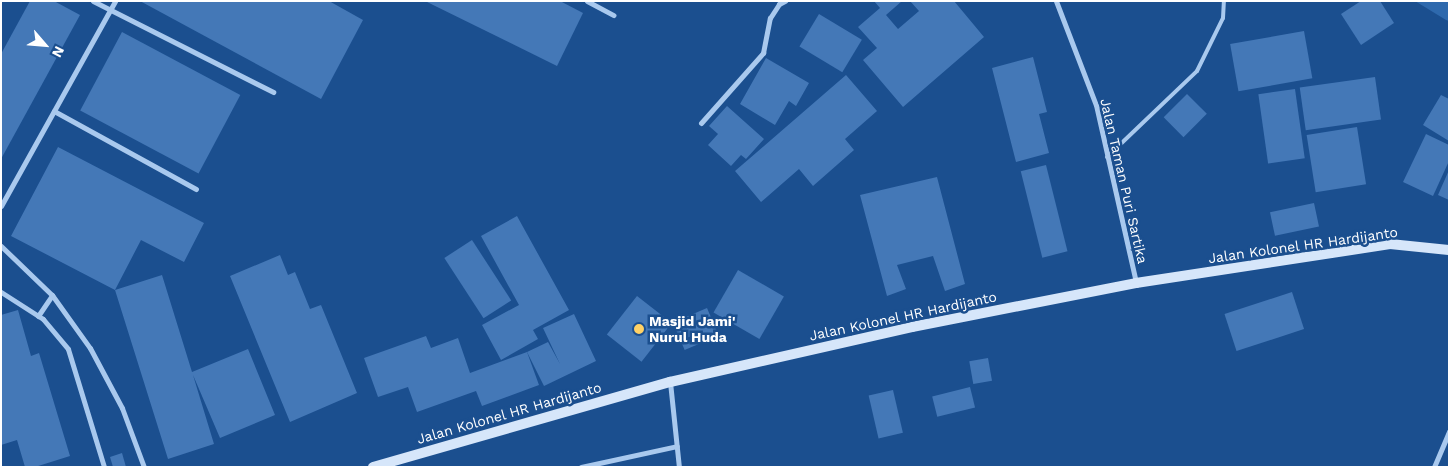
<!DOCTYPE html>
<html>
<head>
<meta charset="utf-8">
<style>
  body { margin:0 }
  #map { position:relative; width:1450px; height:468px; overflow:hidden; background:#1b4f8f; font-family:"Work Sans",sans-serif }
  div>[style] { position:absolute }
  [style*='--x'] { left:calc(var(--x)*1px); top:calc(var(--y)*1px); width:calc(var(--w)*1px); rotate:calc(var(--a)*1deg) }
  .green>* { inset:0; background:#2e69ad }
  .building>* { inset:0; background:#4478b7; transform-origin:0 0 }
  .lane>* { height:4px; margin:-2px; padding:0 2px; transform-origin:2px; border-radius:2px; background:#a9c9ee }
  .street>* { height:5px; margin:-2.5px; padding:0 2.5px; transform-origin:2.5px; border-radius:2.5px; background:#a9c9ee }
  .secondary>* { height:10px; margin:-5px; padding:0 5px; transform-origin:5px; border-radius:5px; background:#d6e6fa }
  .dots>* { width:14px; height:14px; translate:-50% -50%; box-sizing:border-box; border:2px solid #1b4f8f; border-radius:50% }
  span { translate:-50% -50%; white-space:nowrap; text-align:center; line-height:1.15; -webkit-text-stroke:5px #1b4f8f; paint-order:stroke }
  .street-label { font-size:14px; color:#fff }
  .poi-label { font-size:14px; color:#fff; font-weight:700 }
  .left { translate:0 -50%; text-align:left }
  .frame { position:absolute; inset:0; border:2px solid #fff; pointer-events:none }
  .north { position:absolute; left:20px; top:20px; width:50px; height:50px; -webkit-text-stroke:4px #1b4f8f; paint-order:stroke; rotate:117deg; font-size:14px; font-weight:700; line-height:20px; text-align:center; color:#fff }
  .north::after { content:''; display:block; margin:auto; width:18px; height:22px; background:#fff; clip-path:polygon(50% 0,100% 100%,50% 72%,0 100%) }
</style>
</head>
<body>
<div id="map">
  <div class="green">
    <div style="clip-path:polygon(1415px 1px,1449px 1px,1449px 21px,1446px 20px)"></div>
  </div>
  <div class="building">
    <div style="clip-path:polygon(30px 1px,54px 1px,80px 15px,1px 159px,1px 54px)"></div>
    <div style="clip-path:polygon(140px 1px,329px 1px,363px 20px,321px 99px)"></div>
    <div style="clip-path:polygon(425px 1px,560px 1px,583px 13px,557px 66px)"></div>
    <div style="clip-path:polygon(874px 1px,902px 1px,886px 15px,898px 29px,919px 11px,910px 1px,954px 1px,984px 37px,903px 107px,863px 60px,877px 48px,858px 27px,880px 8px)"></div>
    <div style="clip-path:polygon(1361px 1px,1380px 1px,1394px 23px,1361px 45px,1341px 14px)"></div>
    <div style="left:819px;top:14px;width:50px;height:38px;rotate:31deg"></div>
    <div style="left:1304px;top:31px;width:48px;height:75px;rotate:80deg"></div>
    <div style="left:122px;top:32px;width:134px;height:89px;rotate:28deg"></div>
    <div style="clip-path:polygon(1033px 57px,1047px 112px,1039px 114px,1049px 153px,1016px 162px,992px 68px)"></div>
    <div style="clip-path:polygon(766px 58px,809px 83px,796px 106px,789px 101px,775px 125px,740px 104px)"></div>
    <div style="clip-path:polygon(846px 75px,877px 111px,845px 139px,854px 150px,813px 186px,799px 169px,761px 202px,735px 171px)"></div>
    <div style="left:1375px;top:77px;width:43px;height:76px;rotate:82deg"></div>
    <div style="left:1295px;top:89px;width:70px;height:37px;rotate:82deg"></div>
    <div style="left:1187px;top:94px;width:28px;height:33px;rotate:45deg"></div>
    <div style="clip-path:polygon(1441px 95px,1449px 99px,1449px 141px,1423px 125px)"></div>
    <div style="clip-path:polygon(727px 106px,764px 139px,746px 159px,741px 155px,731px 166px,708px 145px,718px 134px,709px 126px)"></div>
    <div style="left:1357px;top:127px;width:58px;height:51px;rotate:81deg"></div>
    <div style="clip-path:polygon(1426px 134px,1449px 145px,1449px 161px,1433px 196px,1403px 182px)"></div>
    <div style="clip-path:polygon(58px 147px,204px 223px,184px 262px,141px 240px,115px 290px,11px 236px)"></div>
    <div style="left:1046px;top:165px;width:89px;height:26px;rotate:76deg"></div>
    <div style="clip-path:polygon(1449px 170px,1449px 200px,1438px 195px)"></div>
    <div style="clip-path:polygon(937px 177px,965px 284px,945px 291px,933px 256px,897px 265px,906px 289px,887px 296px,860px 195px)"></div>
    <div style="left:1314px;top:203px;width:24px;height:45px;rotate:78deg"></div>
    <div style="clip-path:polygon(517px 216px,569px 310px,533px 330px,538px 339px,501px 360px,482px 325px,519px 305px,481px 236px)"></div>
    <div style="left:472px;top:240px;width:72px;height:33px;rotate:57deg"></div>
    <div style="clip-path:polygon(280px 255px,288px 275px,295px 272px,310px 309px,321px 305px,357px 393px,290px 422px,230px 276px)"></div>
    <div style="left:738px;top:270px;width:53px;height:49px;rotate:30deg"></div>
    <div style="clip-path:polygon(162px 275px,192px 372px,248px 349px,275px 415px,220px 438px,193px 375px,214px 444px,168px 459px,115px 290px)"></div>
    <div style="left:1292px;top:292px;width:39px;height:71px;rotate:72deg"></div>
    <div style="left:637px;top:296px;width:44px;height:49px;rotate:38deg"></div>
    <div style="left:707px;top:308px;width:30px;height:37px;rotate:67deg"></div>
    <div style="clip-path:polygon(18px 310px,31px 356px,39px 353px,70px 456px,35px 467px,25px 467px,17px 440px,1px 445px,1px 315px)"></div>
    <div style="clip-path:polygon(574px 314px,596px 361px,544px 386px,527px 352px,548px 342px,560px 364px,543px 328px)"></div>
    <div style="clip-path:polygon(426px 336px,431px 348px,458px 338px,470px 373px,527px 352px,539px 385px,482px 406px,476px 391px,417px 412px,408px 387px,378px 397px,364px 358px)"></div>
    <div style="left:988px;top:358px;width:23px;height:19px;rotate:80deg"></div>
    <div style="left:970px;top:387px;width:21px;height:39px;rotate:76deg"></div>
    <div style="left:893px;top:390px;width:44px;height:25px;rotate:77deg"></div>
    <div style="clip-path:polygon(122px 453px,126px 467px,113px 467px,110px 457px)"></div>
  </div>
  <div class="lane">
    <div style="--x:1107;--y:157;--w:124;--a:-43.7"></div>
    <div style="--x:1197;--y:71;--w:59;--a:-63.9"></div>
    <div style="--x:1223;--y:18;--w:17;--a:-87"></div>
  </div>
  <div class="street">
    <div style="--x:93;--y:1;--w:202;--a:26.8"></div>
    <div style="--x:587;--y:1;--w:30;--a:28"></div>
    <div style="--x:1056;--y:1;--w:111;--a:69"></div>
    <div style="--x:1096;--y:105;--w:182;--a:77.3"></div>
    <div style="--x:54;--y:111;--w:162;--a:28.8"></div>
    <div style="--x:701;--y:123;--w:94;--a:-48.5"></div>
    <div style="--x:763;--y:53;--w:36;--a:-79"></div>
    <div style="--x:770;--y:18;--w:17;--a:-57"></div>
    <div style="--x:779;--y:4;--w:7;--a:-27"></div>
    <div style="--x:1;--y:206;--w:235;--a:-60.9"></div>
    <div style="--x:1;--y:246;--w:71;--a:43.9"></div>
    <div style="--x:52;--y:295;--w:65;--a:54.4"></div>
    <div style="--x:90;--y:348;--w:68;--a:61.9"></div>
    <div style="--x:122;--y:408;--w:63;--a:69.6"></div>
    <div style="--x:1;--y:292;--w:50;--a:32.7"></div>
    <div style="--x:43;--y:319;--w:39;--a:50"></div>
    <div style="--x:68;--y:349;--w:123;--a:73"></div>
    <div style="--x:38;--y:316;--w:25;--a:-56"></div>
    <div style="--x:670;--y:382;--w:85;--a:84"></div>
    <div style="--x:581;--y:467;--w:98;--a:-12.3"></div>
    <div style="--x:1434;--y:467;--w:39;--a:-67"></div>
  </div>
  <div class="secondary">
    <div style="--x:373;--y:467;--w:309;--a:-16"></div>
    <div style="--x:670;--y:382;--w:248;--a:-12.8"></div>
    <div style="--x:912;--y:327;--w:228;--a:-11.1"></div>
    <div style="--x:1136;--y:283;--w:257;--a:-8.7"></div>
    <div style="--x:1390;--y:244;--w:59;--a:5.8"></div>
  </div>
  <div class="dots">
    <div style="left:639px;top:329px;background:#ffd166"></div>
  </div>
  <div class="street-label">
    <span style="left:1124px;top:181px;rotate:77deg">Jalan Taman Puri Sartika</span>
    <span style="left:1303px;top:245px;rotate:-8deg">Jalan Kolonel HR Hardijanto</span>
    <span style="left:903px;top:316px;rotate:-12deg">Jalan Kolonel HR Hardijanto</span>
    <span style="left:509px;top:413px;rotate:-16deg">Jalan Kolonel HR Hardijanto</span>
  </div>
  <div class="poi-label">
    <span class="left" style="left:649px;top:329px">Masjid Jami'<br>Nurul Huda</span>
  </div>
  <div class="frame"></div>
  <div class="north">N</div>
</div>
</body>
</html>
